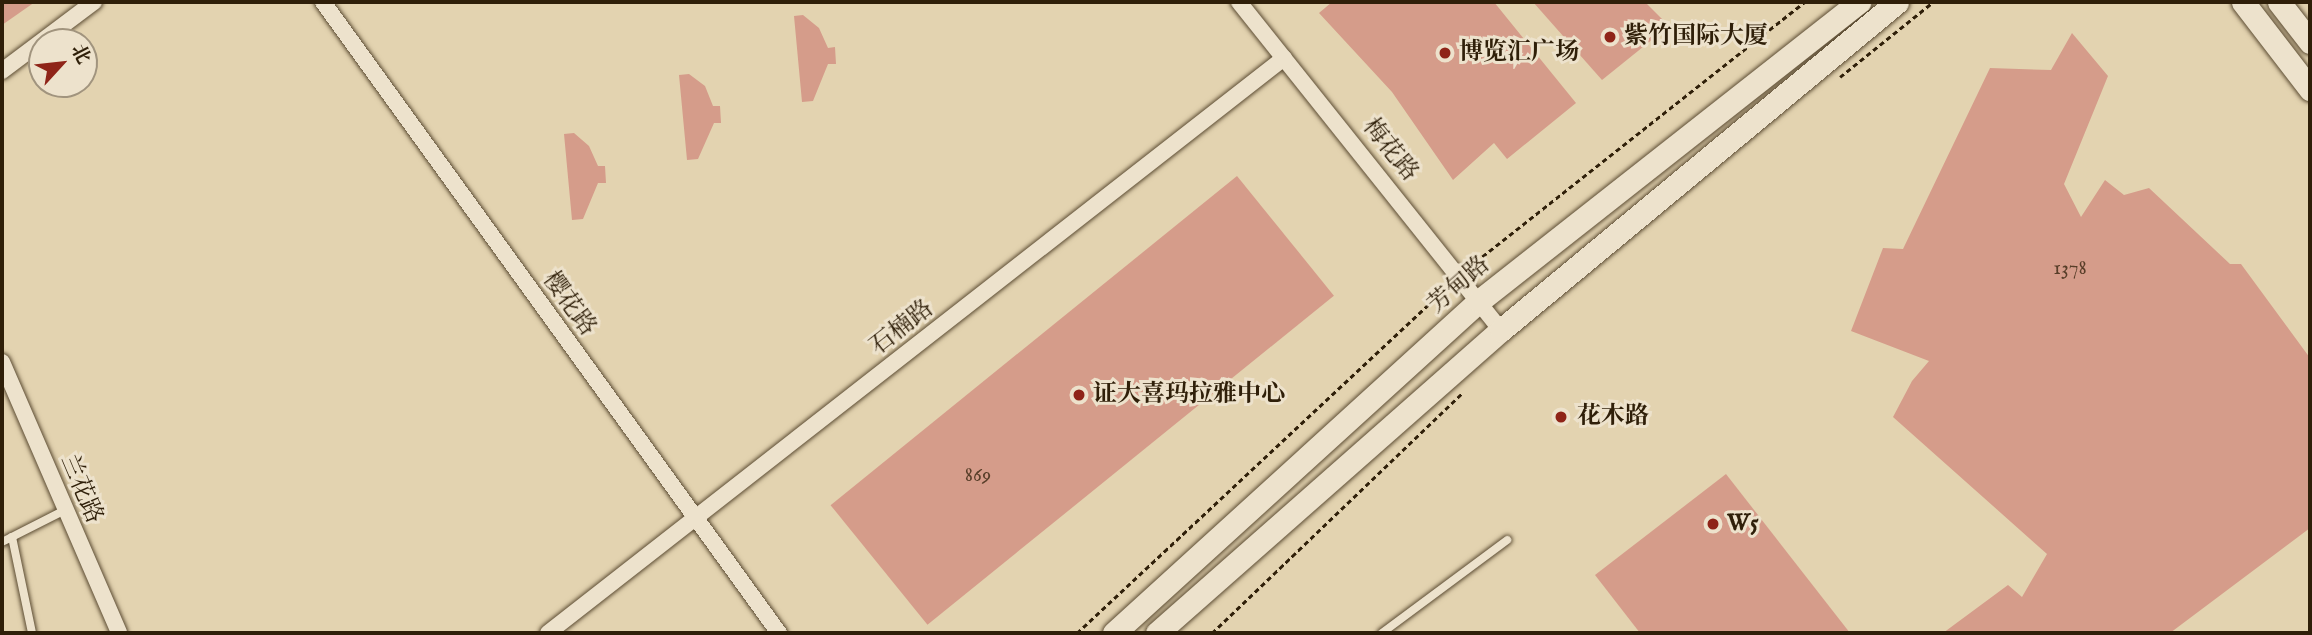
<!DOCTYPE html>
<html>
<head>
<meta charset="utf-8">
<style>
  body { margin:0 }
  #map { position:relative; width:2312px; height:635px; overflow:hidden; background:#e3d3b0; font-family:"IM FELL English","Noto Serif SC",serif }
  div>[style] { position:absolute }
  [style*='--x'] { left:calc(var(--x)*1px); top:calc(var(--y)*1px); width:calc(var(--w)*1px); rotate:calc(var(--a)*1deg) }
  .building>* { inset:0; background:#d59c8a; transform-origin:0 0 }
  .path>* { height:2.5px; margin-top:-1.25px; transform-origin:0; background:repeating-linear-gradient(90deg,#2f1f09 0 5px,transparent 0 8.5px) }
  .roads { filter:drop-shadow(0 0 2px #5c4c33) drop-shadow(0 0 2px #5c4c33) }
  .service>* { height:8px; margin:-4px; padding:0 4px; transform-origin:4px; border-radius:4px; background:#ede2cc }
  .minor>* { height:16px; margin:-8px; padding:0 8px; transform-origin:8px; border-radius:8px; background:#ede2cc }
  .secondary>* { height:23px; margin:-11.5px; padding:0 11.5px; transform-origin:11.5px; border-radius:11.5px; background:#ede2cc }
  .dots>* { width:19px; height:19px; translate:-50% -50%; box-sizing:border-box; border:4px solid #ede2cc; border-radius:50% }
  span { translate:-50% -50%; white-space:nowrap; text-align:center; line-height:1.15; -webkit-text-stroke:6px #ede2cc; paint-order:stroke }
  .number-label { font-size:21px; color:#583e29 }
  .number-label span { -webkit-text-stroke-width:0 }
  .poi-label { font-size:24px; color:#2f1f09; font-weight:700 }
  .left { translate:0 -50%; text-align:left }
  .street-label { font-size:24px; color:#2f1f09 }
  .frame { position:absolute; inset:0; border:4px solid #2f1f09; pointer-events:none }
  .north { position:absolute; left:28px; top:28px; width:70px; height:70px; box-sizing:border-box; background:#ede2cc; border:2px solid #a1947e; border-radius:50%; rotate:63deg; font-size:19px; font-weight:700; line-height:28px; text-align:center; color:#2f1f09 }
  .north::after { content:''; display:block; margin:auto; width:24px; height:32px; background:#8f2418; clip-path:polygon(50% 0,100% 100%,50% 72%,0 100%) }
</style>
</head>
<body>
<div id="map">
  <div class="building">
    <div style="clip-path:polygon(2px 2px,35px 2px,2px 25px)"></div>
    <div style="clip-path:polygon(1332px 2px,1494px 2px,1576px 103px,1507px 159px,1494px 143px,1453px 180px,1392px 92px,1319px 13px)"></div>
    <div style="clip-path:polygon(1533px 2px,1645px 2px,1669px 26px,1602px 80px)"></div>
    <div style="clip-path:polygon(803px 15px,819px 28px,828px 48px,835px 47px,836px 64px,828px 64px,813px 101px,802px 102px,794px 16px)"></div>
    <div style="clip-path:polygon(2072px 33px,2108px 76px,2064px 184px,2081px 217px,2105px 180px,2124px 195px,2149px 188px,2230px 264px,2241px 264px,2310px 358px,2310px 528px,2170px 633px,1943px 633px,2008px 585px,2022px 597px,2047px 554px,1893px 417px,1912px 381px,1929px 361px,1851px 331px,1883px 248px,1903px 249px,1990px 68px,2051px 70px)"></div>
    <div style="clip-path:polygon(689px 74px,705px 86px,713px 106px,720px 106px,721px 123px,714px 123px,698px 159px,687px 160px,679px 75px)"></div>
    <div style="clip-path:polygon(574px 133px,589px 146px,598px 166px,605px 166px,606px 183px,598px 183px,583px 219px,572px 220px,564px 134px)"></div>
    <div style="left:1237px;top:176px;width:154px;height:523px;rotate:51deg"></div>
    <div style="clip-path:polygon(1726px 474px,1850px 633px,1640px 633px,1595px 575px)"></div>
  </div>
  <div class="path">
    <div style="--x:1840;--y:77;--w:119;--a:-38.9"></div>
    <div style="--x:1469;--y:267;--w:427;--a:-38.3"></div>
    <div style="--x:1077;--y:633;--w:505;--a:-43.07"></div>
    <div style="--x:1212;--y:633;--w:347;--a:-43.8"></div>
  </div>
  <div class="roads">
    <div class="service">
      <div style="--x:12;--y:537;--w:98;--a:78.2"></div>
      <div style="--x:2;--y:542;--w:71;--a:-26.9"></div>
      <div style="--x:1382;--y:633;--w:156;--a:-36.6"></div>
    </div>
    <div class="minor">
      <div style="--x:323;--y:2;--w:779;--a:54.15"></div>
      <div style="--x:1239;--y:2;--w:420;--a:51.4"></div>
      <div style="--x:2;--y:71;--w:115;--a:-36.9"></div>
      <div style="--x:2;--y:362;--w:295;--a:66.6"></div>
      <div style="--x:548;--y:633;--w:934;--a:-38"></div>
    </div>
    <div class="secondary">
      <div style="--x:2243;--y:2;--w:110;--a:52.4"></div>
      <div style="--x:2279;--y:2;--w:51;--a:52.2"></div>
      <div style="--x:1114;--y:633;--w:493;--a:-42.3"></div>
      <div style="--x:1479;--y:301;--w:484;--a:-38.2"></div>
      <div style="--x:1157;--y:633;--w:458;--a:-41.4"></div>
      <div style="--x:1501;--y:330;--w:514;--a:-39.63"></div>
    </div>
  </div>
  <div class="dots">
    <div style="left:1610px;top:37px;background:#8f2418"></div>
    <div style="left:1445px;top:53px;background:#8f2418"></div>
    <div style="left:1079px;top:395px;background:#8f2418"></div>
    <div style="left:1561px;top:417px;background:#8f2418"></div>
    <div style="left:1713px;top:524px;background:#8f2418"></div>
  </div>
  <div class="number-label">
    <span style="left:2070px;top:269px">1378</span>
    <span style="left:978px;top:476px">869</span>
  </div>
  <div class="poi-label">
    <span class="left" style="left:1624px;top:37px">紫竹国际大厦</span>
    <span class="left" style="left:1459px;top:53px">博览汇广场</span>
    <span class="left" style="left:1093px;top:395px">证大喜玛拉雅中心</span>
    <span class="left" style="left:1577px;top:417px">花木路</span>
    <span class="left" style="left:1727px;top:524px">W5</span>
  </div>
  <div class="street-label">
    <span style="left:1390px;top:150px;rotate:51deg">梅花路</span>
    <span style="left:1459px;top:285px;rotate:-41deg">芳甸路</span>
    <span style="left:569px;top:304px;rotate:54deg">樱花路</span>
    <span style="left:902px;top:328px;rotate:-38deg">石楠路</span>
    <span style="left:81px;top:489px;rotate:67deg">兰花路</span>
  </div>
  <div class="frame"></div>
  <div class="north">北</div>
</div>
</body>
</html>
